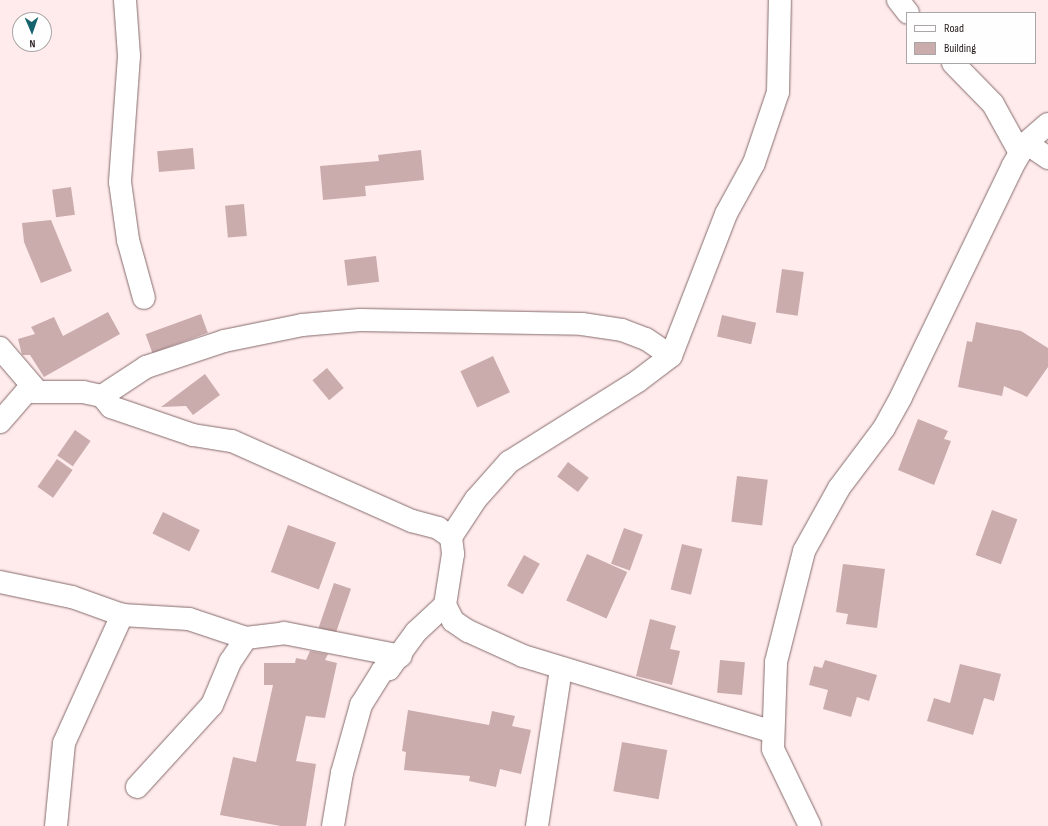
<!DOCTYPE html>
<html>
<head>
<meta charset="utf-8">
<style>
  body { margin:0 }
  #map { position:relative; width:1048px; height:826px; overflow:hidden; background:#ffebec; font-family:"Sofia Sans Condensed",sans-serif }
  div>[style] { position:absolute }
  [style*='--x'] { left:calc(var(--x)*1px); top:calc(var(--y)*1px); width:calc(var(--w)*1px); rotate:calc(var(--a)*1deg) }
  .building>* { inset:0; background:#caacad; transform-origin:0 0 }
  .roads { filter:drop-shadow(0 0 1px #866b6c) drop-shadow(0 0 1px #866b6c) }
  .street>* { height:22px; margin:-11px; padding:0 11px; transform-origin:11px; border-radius:11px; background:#fff }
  span { translate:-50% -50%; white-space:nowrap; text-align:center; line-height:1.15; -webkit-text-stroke:3px #fefefe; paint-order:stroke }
  .legend { position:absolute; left:906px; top:12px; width:130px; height:52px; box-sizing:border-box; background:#fefefe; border:1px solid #aaa5a6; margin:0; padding:5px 7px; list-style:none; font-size:12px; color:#2c2021 }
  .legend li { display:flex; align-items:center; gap:8px; height:20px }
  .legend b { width:20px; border:1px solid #aaa5a6 }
  .north { position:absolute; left:12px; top:12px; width:40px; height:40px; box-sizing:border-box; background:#fefefe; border:1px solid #aaa5a6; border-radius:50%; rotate:178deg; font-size:11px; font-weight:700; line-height:16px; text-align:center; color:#2c2021 }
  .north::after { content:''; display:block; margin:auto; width:14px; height:18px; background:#15636c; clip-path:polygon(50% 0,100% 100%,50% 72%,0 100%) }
</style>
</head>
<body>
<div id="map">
  <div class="building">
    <div style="left:193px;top:148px;width:21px;height:36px;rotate:85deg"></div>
    <div style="clip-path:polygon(421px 150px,424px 180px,365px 186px,366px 196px,323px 200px,320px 166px,379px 161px,378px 155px)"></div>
    <div style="left:71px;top:187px;width:28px;height:19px;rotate:82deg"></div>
    <div style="left:244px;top:204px;width:32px;height:19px;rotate:85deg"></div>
    <div style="clip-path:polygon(51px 220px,72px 271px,41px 283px,24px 242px,22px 223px)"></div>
    <div style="left:376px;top:256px;width:26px;height:32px;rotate:83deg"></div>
    <div style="left:782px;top:269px;width:22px;height:44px;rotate:8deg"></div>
    <div style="clip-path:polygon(108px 312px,120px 334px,44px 377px,30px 355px,22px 355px,18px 339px,35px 334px,31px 327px,54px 317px,63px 336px)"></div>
    <div style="left:201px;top:314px;width:20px;height:59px;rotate:70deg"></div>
    <div style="left:722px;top:315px;width:35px;height:22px;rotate:13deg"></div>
    <div style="clip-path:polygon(976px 322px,1021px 331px,1048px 348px,1048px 367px,1027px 397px,1004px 386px,1002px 396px,958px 387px,967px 341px,972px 342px)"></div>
    <div style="left:493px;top:356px;width:40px;height:36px;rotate:65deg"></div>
    <div style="left:327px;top:368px;width:26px;height:19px;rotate:50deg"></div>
    <div style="clip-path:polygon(205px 374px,220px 395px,193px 415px,186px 406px,161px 407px)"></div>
    <div style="clip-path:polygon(918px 419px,948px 431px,944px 439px,951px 441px,934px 485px,898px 470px)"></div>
    <div style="left:75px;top:430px;width:19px;height:31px;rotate:35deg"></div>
    <div style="left:57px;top:459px;width:19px;height:34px;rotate:35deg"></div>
    <div style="left:568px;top:462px;width:26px;height:18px;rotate:37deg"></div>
    <div style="left:737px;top:476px;width:31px;height:46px;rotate:7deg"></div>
    <div style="left:992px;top:510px;width:27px;height:48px;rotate:20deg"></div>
    <div style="left:163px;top:512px;width:41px;height:24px;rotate:26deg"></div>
    <div style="left:288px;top:525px;width:51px;height:50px;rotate:20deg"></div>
    <div style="left:624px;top:528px;width:20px;height:38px;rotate:20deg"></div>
    <div style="left:682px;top:544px;width:21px;height:47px;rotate:14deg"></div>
    <div style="left:587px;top:554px;width:44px;height:51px;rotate:24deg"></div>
    <div style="left:524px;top:555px;width:18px;height:35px;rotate:29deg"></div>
    <div style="clip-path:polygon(843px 564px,885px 569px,877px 628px,846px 624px,848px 614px,836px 612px)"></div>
    <div style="left:334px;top:583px;width:18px;height:47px;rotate:19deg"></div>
    <div style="clip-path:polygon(650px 619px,676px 626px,670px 649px,680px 651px,672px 685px,636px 676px)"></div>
    <div style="clip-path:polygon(310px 651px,328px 654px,325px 660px,337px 663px,325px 718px,306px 716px,296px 761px,316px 764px,306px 826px,281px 826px,220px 815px,233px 757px,256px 762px,273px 685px,264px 685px,264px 663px,295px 663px,296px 658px,306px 660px)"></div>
    <div style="left:720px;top:660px;width:25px;height:33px;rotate:5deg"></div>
    <div style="clip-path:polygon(825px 660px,877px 675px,869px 701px,857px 697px,851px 717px,823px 709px,828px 690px,809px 685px,814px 666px,822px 668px)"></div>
    <div style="clip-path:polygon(960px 664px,1001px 674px,994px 701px,984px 698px,973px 735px,927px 721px,934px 698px,950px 703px)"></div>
    <div style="clip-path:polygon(408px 710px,489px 725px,492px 711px,515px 716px,512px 726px,531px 730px,521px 774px,500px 769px,496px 787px,469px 781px,470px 776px,404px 770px,406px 752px,402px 751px)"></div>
    <div style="left:622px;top:742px;width:46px;height:50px;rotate:10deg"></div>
  </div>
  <div class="roads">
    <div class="street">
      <div style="--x:125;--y:0;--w:56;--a:85.9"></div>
      <div style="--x:129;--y:56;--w:126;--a:94.1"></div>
      <div style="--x:120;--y:182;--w:59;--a:82.1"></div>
      <div style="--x:128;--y:240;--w:60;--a:74.6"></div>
      <div style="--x:898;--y:0;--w:16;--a:52"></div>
      <div style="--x:953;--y:63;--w:57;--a:45.7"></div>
      <div style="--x:993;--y:104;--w:56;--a:61.1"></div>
      <div style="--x:1026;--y:143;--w:27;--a:34"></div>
      <div style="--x:0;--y:348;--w:57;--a:49.3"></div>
      <div style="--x:102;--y:396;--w:53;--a:-33.4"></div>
      <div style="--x:146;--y:367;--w:82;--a:-18.4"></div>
      <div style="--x:224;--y:341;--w:80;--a:-11.6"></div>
      <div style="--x:302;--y:325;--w:58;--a:-4.9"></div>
      <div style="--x:360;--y:320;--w:222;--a:1"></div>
      <div style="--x:582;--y:324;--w:40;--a:8.5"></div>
      <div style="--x:622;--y:330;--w:26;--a:21"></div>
      <div style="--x:646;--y:339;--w:30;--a:34"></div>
      <div style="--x:0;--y:422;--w:40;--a:-49"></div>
      <div style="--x:26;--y:392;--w:57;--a:0"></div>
      <div style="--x:83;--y:392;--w:19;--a:12"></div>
      <div style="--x:102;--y:396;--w:14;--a:51"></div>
      <div style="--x:111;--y:407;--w:87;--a:18.9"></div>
      <div style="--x:193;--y:435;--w:39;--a:9"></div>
      <div style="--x:232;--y:441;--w:197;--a:24"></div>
      <div style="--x:412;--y:521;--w:27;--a:15"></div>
      <div style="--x:438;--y:528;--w:16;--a:35"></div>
      <div style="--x:451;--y:537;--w:17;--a:83"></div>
      <div style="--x:453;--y:554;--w:52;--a:98.9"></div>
      <div style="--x:445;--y:605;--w:18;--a:63"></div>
      <div style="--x:453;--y:621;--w:18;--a:34"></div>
      <div style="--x:468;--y:631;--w:60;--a:24.4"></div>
      <div style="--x:523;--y:656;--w:261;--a:16.9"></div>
      <div style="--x:451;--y:537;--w:45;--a:-56.7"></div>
      <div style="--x:476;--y:499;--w:50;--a:-48.3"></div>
      <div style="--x:509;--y:462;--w:152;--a:-32.1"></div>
      <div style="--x:638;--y:381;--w:41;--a:-37.1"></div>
      <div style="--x:671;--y:356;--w:152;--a:-68.8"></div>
      <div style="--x:726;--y:214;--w:58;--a:-61.2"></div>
      <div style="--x:754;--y:163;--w:75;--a:-71.3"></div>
      <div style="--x:778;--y:92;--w:92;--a:-88.8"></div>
      <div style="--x:0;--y:582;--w:74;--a:11.8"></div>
      <div style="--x:72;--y:597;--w:53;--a:19.8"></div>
      <div style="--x:122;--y:615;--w:67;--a:3.4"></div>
      <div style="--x:189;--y:619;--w:60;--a:18.4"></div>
      <div style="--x:246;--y:638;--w:38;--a:-7"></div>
      <div style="--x:284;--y:633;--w:119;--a:11.1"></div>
      <div style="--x:137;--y:787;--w:111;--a:-47.6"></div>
      <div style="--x:212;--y:705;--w:47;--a:-67.3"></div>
      <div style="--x:230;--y:662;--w:29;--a:-56"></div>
      <div style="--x:56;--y:826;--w:83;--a:-84.5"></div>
      <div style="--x:64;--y:743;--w:141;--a:-65.6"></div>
      <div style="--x:333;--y:826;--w:54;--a:-80.4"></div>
      <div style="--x:342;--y:773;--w:71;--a:-74.4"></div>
      <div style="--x:361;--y:705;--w:40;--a:-58"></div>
      <div style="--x:382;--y:671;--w:7;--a:-16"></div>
      <div style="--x:389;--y:669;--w:46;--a:-53.9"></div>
      <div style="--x:416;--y:632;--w:40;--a:-43"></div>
      <div style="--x:537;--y:826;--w:159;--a:-81.3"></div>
      <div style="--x:810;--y:826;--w:85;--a:-115.7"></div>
      <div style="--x:773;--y:749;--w:87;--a:-88"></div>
      <div style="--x:776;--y:662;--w:114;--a:-75.8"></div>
      <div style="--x:804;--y:551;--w:72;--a:-60.9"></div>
      <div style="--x:839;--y:488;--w:75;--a:-53.1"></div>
      <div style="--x:884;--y:428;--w:35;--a:-61"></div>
      <div style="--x:901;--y:397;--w:255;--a:-64.2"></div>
      <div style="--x:1012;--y:167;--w:28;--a:-60"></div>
      <div style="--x:1026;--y:143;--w:29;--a:-41"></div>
    </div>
  </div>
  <ul class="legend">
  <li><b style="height:5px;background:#fff"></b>Road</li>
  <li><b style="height:11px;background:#caacad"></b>Building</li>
  </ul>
  <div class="north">N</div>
</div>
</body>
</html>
